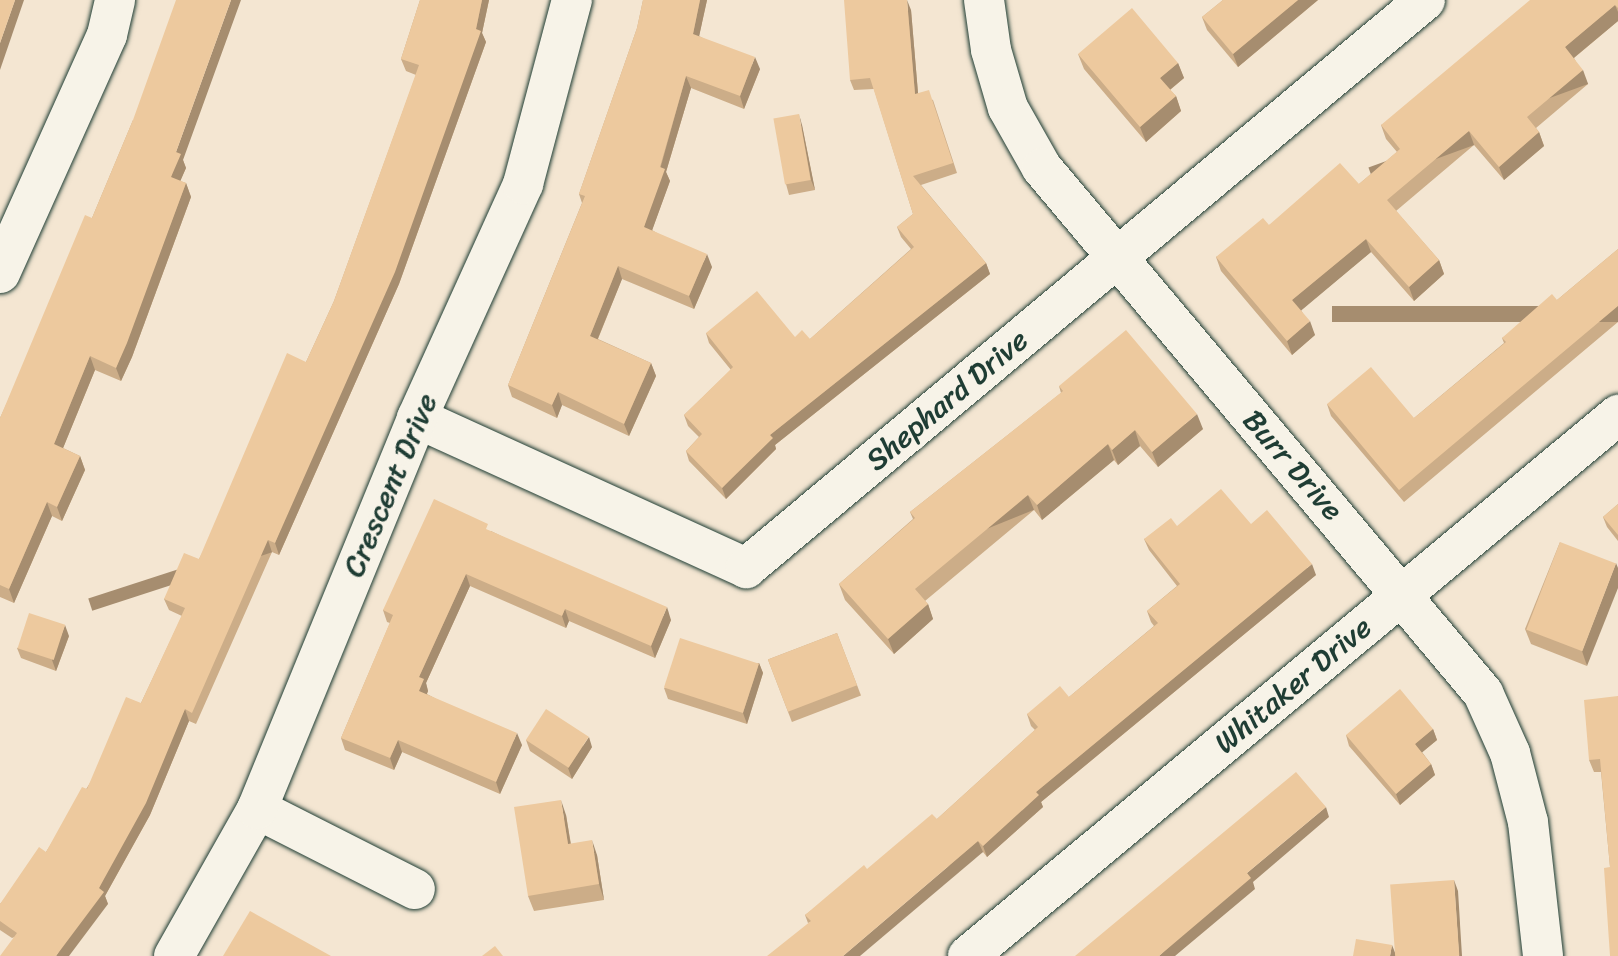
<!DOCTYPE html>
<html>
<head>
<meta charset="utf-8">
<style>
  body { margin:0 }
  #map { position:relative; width:1618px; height:956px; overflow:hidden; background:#f4e6d2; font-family:Sriracha,sans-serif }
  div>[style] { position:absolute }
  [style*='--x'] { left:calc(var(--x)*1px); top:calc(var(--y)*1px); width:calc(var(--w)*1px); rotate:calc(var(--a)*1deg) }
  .roads { filter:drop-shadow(0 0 2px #1f3d34) drop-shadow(0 0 2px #1f3d34) }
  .minor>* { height:40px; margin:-20px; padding:0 20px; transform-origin:20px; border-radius:20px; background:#f7f3e8 }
  .wall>* { inset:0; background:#ccad88; transform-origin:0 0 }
  .shaded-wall>* { inset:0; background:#a68d6f; transform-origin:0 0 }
  .building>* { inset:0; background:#edc99e; transform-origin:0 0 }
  span { translate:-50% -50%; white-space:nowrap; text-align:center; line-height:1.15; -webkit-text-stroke:8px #f7f3e8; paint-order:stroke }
  .street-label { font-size:30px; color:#1f3d34 }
</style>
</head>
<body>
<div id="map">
  <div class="roads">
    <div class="minor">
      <div style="--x:984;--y:0;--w:50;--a:82"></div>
      <div style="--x:991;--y:50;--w:60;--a:73.7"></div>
      <div style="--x:1008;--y:108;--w:69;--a:60.5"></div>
      <div style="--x:1042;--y:168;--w:686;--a:49.97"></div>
      <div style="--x:1483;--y:693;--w:66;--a:65.8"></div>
      <div style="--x:1510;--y:753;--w:71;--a:75.4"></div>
      <div style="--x:1528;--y:822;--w:135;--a:83.6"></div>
      <div style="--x:0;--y:273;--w:261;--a:-65.8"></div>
      <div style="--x:107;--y:35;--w:36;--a:-77"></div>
      <div style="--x:417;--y:418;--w:362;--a:24.5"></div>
      <div style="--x:746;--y:568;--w:885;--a:-39.91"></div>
      <div style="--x:257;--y:809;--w:177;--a:26.9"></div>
      <div style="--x:174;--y:956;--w:169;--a:-60.5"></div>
      <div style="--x:257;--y:809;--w:422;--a:-67.7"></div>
      <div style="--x:417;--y:418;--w:257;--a:-65.6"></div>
      <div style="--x:523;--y:184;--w:190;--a:-75.1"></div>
      <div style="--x:968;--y:956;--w:846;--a:-39.77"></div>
    </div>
  </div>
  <div class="wall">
    <div style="clip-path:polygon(420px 0,489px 0,482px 33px,486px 42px,399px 284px,279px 555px,272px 552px,196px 724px,189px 721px,150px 815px,105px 896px,108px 904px,12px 938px,0 930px,0 904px,46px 852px,141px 703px,182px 616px,169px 610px,164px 599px,199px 559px,306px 362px,334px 301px,416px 75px,406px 71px,401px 59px)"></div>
    <div style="clip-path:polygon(643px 0,707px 0,699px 36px,760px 69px,744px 109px,691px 88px,666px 172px,670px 181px,652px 230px,712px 267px,694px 309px,622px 279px,598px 339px,651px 363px,656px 376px,629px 436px,562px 405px,557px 418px,512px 397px,508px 385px,582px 203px,579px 194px,637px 28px)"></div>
    <div style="clip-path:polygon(1223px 0,1318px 0,1238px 67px,1207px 30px,1202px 17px)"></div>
    <div style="clip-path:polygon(1618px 0,1618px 21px,1574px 58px,1588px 84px,1536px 128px,1539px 132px,1544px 146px,1504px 180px,1474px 145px,1396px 211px,1439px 260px,1444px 274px,1414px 301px,1371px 252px,1301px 310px,1315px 335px,1292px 355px,1221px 271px,1216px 257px,1269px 225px,1359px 184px,1397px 152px,1386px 139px,1381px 125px)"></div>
    <div style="clip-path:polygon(911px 10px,918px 93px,933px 100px,957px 173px,921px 185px,986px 263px,990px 274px,775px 445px,776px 449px,726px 499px,689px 461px,686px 451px,699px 437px,688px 426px,684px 415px,731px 370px,709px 343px,706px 333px,795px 337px,810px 339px,911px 249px,901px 237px,897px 227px,913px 214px,874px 89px,854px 90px,850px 80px)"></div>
    <div style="clip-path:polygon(1078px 54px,1178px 63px,1184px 78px,1170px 90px,1176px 96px,1181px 111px,1146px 142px,1084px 69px)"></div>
    <div style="clip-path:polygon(133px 120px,183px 160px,186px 168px,180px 181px,186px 183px,191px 197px,132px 357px,121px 381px,95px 370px,63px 448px,80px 456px,85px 470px,62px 521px,52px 516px,14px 603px,0 597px,0 418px,92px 218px)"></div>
    <div style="clip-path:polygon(802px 125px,815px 190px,789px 195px,786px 184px)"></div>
    <div style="clip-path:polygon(1618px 249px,1618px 322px,1404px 502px,1331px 416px,1327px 404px,1414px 418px,1504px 343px,1502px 338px,1557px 300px)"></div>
    <div style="clip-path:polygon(1059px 386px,1203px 429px,1158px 467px,1140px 446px,1118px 465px,1114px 460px,1042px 520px,1034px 510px,925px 601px,928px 604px,933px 619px,894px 654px,845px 600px,839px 584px,913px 519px,910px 512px,1061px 393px)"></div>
    <div style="clip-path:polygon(1618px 504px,1618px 541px,1607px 527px,1603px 517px)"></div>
    <div style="clip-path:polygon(1251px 524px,1316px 575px,1041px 802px,1043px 807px,987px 857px,983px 852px,808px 923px,805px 915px,937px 819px,1035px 730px,1031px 726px,1027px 714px,1069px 697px,1154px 626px,1151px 622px,1147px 611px,1177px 586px,1149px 550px,1144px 539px,1177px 526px)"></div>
    <div style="clip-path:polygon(491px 531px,671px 620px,655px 658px,569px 621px,566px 628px,470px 586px,426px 683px,428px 691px,427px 694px,522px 745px,500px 794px,402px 752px,394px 770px,345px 750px,341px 738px,390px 623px,387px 622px,383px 610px)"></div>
    <div style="clip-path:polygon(1560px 542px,1587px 666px,1531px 644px,1525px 629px)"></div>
    <div style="left:837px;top:633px;width:67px;height:74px;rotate:69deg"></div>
    <div style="clip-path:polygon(69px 636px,56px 671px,21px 658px,17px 648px)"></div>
    <div style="clip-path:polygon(759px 663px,763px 673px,747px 724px,668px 699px,664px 688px)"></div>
    <div style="clip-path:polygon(1618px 696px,1610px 867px,1601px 772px,1594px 772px,1589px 760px)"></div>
    <div style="clip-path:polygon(1433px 729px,1437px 740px,1422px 752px,1431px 764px,1435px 775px,1400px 805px,1349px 746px,1346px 735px)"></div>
    <div style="clip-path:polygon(526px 740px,592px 747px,572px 779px,530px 751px)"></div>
    <div style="clip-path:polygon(566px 815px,571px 844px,597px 855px,604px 900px,534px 911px,528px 896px)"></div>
  </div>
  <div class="shaded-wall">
    <div style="clip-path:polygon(15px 0,24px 0,0 70px,0 43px)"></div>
    <div style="clip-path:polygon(231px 0,241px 0,183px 160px,186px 168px,176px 191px,171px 177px,176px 152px)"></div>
    <div style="clip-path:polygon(482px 0,489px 0,482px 33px,486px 42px,399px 284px,279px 555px,275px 543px,476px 29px)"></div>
    <div style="clip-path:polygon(700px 0,707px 0,697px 46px,693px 34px)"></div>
    <div style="clip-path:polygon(907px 0,911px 10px,919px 105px,915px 94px)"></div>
    <div style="clip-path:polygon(1298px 0,1318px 0,1238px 67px,1233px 54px)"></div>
    <div style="clip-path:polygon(1615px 5px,1618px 12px,1618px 21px,1570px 61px,1565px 47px)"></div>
    <div style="clip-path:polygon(755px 57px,760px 69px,744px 109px,740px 96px)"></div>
    <div style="clip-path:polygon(1178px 63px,1184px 78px,1166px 93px,1160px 78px)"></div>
    <div style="left:1583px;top:70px;width:15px;height:73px;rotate:70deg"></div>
    <div style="clip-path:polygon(686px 76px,691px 88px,666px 172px,670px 181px,649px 239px,644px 227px)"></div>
    <div style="clip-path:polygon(1176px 96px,1181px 111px,1146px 142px,1140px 127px)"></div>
    <div style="clip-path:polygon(799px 114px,802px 125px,815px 190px,811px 180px)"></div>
    <div style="left:1469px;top:131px;width:15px;height:107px;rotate:70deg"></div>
    <div style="clip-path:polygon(1539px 132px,1544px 146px,1504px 180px,1499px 167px)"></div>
    <div style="clip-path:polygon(186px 183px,191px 197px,132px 357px,121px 381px,116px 368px)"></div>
    <div style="clip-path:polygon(1366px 239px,1371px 252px,1297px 314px,1292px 300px)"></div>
    <div style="clip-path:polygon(707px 254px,712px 267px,694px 309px,689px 296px)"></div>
    <div style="clip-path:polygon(1439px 260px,1444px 274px,1414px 301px,1409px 287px)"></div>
    <div style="clip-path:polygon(986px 263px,990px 274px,775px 445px,776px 449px,726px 499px,722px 488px,770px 435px)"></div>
    <div style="clip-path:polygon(618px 266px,622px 279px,594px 348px,590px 336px)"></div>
    <div style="left:1618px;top:306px;width:16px;height:286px;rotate:90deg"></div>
    <div style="clip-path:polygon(1310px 321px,1315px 335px,1292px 355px,1287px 341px)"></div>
    <div style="clip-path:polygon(90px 356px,95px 370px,59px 458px,54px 444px)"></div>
    <div style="clip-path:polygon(651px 363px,656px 376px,629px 436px,624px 424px)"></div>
    <div style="clip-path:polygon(558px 392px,562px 405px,557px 418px,552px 405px)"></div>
    <div style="clip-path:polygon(1197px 414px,1203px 429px,1158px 467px,1152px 452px)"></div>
    <div style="clip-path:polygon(1135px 430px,1140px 446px,1118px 465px,1112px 450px)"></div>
    <div style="clip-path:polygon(1108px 444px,1114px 460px,1042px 520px,1037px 505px)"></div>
    <div style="clip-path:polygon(80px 456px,85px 470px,62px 521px,57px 507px)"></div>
    <div style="left:1028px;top:495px;width:16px;height:147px;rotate:68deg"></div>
    <div style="clip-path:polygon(47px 502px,52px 516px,14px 603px,9px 589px)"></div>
    <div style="left:268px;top:540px;width:13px;height:189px;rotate:72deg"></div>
    <div style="clip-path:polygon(1616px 563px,1618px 568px,1618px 588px,1587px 666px,1582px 651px)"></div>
    <div style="clip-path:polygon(1312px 564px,1316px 575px,1041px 802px,1043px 807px,987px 857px,983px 846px,1036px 792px)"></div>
    <div style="clip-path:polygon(466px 574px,470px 586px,426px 683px,428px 691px,423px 703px,419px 691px,419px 677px)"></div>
    <div style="clip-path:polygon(928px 604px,933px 619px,894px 654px,888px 639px)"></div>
    <div style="clip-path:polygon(667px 607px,671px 620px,655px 658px,651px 646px)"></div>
    <div style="clip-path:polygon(565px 609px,569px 621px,566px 628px,562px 616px)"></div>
    <div style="clip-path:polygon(65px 625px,69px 636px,56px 671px,52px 660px)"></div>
    <div style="clip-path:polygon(759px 663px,763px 673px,747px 724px,743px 713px)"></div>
    <div style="clip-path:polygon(185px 709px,189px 721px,150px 815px,105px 896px,108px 904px,69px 956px,56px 956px,99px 888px)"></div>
    <div style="clip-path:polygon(1433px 729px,1437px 740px,1419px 755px,1415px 744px)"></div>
    <div style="clip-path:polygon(517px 733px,522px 745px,500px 794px,496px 782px)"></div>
    <div style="clip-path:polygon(589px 737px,592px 747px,572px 779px,568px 768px)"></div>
    <div style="clip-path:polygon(398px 740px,402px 752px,394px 770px,390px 758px)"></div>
    <div style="clip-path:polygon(1431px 764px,1435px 775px,1400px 805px,1396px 794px)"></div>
    <div style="clip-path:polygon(561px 800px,566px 815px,573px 859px,568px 844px)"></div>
    <div style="clip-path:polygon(1326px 807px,1329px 817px,1253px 882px,1255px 889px,1175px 956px,1159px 956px,1247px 873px)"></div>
    <div style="clip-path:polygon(592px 840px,597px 855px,604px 900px,599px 884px)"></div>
    <div style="clip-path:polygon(978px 841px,983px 852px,860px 956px,843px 956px)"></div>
    <div style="clip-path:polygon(1454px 880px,1458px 891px,1462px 956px,1459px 956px)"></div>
    <div style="clip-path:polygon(1392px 945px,1396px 955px,1396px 956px,1390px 956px)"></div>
  </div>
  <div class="building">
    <div style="clip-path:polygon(0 0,15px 0,0 43px)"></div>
    <div style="clip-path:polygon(176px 0,231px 0,176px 152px,181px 154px,171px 177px,186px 183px,127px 343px,116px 368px,90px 356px,54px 444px,80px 456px,57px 507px,47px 502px,9px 589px,0 585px,0 418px,85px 215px,92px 218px,133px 120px)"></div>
    <div style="clip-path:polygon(420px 0,482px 0,476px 29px,481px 31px,395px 272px,275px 543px,268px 540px,192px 713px,185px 709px,146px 803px,99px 888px,104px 892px,56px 956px,0 956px,17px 933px,0 921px,0 904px,39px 847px,46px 852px,82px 787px,87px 789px,126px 697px,141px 703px,185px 608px,164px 599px,184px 553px,199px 559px,287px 353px,306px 362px,334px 301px,419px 65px,401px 59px)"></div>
    <div style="clip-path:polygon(643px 0,700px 0,693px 34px,755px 57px,740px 96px,686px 76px,660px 167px,665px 169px,644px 227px,707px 254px,689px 296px,618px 266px,590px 336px,651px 363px,624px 424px,558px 392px,552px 405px,508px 385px,585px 196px,579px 194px,637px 28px)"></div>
    <div style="clip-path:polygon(844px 0,907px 0,915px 94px,929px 90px,953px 163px,913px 176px,986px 263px,770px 435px,773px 438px,722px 488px,686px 451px,702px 434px,684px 415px,733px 367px,706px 333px,757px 291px,795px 337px,802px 330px,810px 339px,914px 247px,897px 227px,913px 214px,870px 78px,850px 80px)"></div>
    <div style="clip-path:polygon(1223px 0,1298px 0,1233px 54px,1202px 17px)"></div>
    <div style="clip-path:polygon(1530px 0,1618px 0,1618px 8px,1615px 5px,1565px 47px,1583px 70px,1527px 117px,1539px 132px,1499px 167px,1469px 131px,1387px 200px,1439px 260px,1409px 287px,1366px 239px,1292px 300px,1310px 321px,1287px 341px,1216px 257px,1263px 218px,1269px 225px,1340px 163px,1359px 184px,1400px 149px,1381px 125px)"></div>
    <div style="clip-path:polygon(1132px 8px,1178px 63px,1160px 78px,1176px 96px,1140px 127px,1078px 54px)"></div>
    <div style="left:799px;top:114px;width:67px;height:26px;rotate:80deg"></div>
    <div style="clip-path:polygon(1618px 249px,1618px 306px,1399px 490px,1327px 404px,1371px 367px,1414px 418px,1506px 342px,1502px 338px,1552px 294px,1557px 300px)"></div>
    <div style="clip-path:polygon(1126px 330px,1197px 414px,1152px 452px,1135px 430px,1112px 450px,1108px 444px,1037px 505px,1028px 495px,915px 589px,928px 604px,888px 639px,839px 584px,915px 518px,910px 512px,1063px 391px,1059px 386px)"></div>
    <div style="clip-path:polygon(1221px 489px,1251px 524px,1267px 510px,1312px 564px,1036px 792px,1039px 795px,983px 846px,978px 841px,843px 956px,767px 956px,811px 921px,805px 915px,864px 865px,867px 869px,932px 814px,937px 819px,1038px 727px,1027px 714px,1060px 686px,1069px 697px,1158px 623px,1147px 611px,1180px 584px,1144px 539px,1171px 518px,1177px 526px)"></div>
    <div style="clip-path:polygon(434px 499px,488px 524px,486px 529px,667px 607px,651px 646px,565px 609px,562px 616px,466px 574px,419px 677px,424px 679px,419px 691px,517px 733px,496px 782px,398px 740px,390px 758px,341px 738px,393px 615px,383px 610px)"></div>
    <div style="clip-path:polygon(1618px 504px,1618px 535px,1603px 517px)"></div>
    <div style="left:1560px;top:542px;width:60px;height:94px;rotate:21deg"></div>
    <div style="left:29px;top:613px;width:38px;height:37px;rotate:18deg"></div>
    <div style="left:837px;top:633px;width:56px;height:74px;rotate:69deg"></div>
    <div style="left:680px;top:638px;width:83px;height:52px;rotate:18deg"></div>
    <div style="clip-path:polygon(1400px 689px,1433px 729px,1415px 744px,1431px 764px,1396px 794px,1346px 735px)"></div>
    <div style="clip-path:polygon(1618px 696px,1618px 956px,1610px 956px,1604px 868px,1610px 867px,1600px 759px,1589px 760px,1584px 700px)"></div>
    <div style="left:546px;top:709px;width:51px;height:37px;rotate:33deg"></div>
    <div style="clip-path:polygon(1296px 772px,1326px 807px,1247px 873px,1251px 878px,1159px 956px,1075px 956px)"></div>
    <div style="clip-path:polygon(561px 800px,568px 844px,592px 840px,599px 884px,528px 896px,514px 807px)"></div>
    <div style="left:1454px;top:880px;width:76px;height:64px;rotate:86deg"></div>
    <div style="clip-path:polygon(250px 911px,331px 956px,223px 956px)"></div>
    <div style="clip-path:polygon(1356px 939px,1392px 945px,1390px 956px,1353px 956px)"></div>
    <div style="clip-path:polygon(495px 946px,503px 956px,482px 956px)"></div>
  </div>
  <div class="street-label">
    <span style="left:947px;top:400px;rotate:-40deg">Shephard Drive</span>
    <span style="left:1293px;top:465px;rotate:49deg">Burr Drive</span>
    <span style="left:390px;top:485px;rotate:-67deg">Crescent Drive</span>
    <span style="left:1293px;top:685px;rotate:-40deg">Whitaker Drive</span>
  </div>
</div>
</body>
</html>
